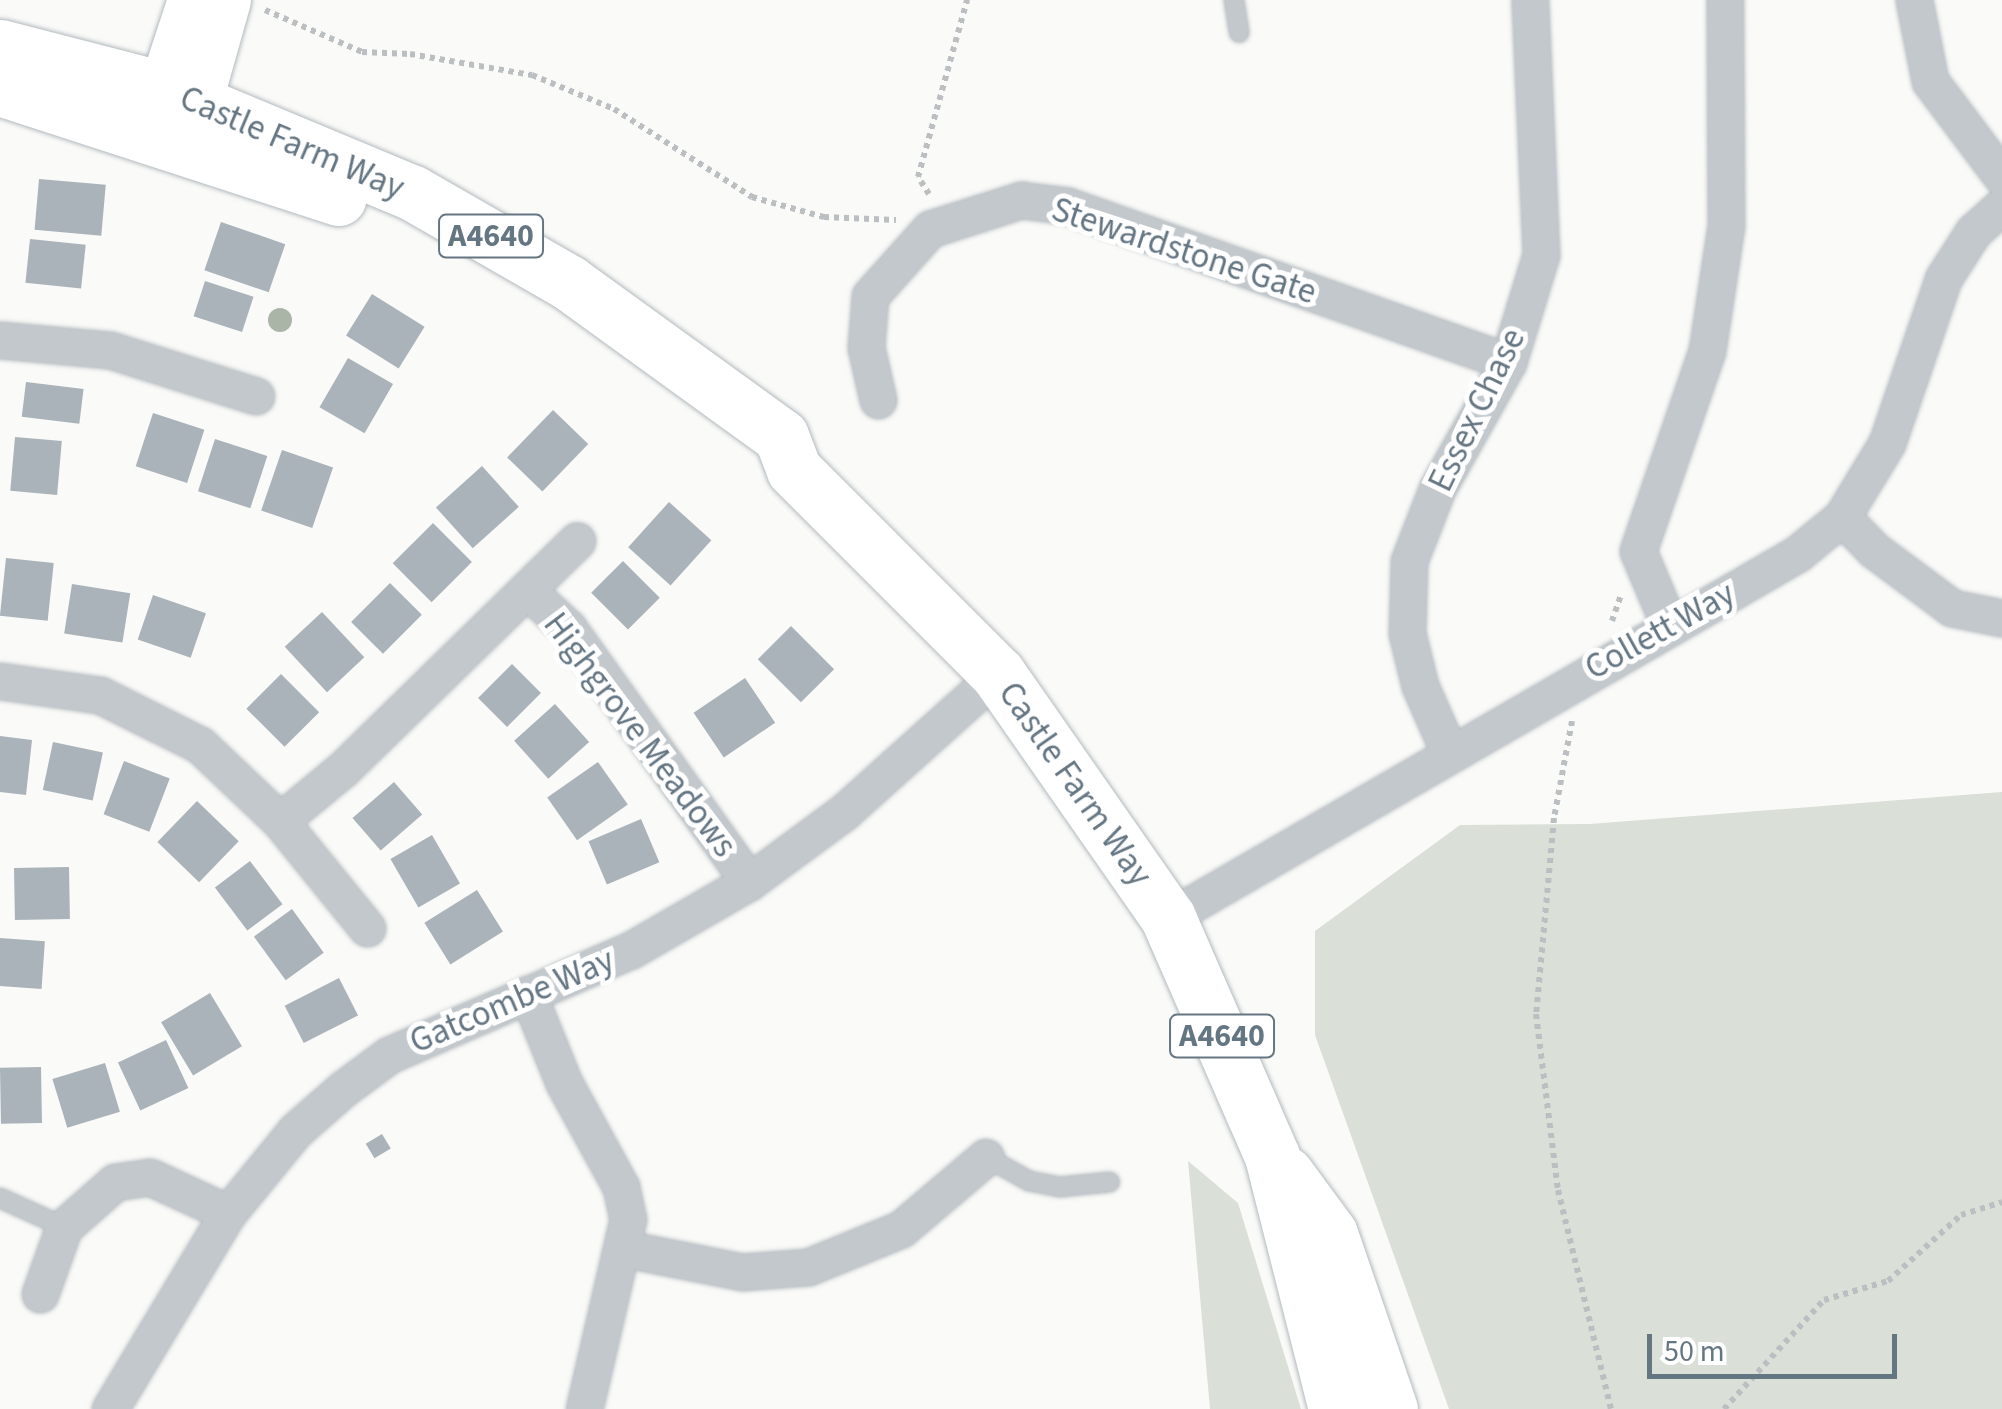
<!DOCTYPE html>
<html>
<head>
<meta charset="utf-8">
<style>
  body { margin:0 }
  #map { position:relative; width:2002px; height:1409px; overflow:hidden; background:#fafaf8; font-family:"Source Sans 3",sans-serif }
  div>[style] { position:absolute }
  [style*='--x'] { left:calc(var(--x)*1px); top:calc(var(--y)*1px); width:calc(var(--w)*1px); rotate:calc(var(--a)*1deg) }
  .green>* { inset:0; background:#dadfd7 }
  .building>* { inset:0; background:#aab3b9; transform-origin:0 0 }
  .path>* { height:6px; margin-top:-3px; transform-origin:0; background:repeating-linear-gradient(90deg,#bbbfc2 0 5px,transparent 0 10px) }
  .roads { filter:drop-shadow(0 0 2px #b3babf) drop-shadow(0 0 2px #b3babf) }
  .lane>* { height:18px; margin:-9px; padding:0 9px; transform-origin:9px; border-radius:9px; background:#c3c8cc }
  .street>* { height:35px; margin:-17.5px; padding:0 17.5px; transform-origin:17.5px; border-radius:17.5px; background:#c3c8cc }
  .secondary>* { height:50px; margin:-25px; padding:0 25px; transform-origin:25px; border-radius:25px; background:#fff }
  .primary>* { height:55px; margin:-27.5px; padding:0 27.5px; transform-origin:27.5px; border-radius:27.5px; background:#fff }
  .trees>* { width:24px; height:24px; margin:-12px; border-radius:50%; background:#aab4a7 }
  span { translate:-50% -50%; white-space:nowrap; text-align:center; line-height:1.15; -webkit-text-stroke:10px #fff; paint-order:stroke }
  .shield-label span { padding:2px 8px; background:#fff; border:2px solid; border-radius:8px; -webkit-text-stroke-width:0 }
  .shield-label { font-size:32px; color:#657683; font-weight:700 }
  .street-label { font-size:35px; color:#657683 }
  .scale { position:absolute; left:1647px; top:1334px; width:250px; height:45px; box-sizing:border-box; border:5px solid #657683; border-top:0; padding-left:12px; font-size:30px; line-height:35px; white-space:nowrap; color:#657683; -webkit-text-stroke:8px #fff; paint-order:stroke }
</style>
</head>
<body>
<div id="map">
  <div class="green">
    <div style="clip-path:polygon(2002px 792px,2002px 1409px,1449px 1409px,1315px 1035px,1315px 931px,1460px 825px,1590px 824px)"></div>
    <div style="clip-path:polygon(1188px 1161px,1238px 1203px,1301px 1409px,1210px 1409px)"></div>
  </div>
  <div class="building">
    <div style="left:39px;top:179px;width:67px;height:51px;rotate:5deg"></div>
    <div style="left:221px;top:222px;width:68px;height:51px;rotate:19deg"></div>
    <div style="left:30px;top:239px;width:56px;height:44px;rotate:6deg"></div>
    <div style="left:205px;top:281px;width:51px;height:37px;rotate:18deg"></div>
    <div style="left:372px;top:294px;width:62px;height:49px;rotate:32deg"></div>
    <div style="left:348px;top:358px;width:52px;height:57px;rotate:30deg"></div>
    <div style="left:26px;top:382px;width:58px;height:35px;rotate:7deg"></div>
    <div style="left:553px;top:410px;width:49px;height:66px;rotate:44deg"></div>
    <div style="left:153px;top:413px;width:54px;height:56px;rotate:18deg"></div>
    <div style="left:15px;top:437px;width:47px;height:54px;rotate:5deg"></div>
    <div style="left:215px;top:439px;width:55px;height:55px;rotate:18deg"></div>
    <div style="left:282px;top:450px;width:54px;height:64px;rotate:19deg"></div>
    <div style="left:482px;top:466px;width:55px;height:62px;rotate:48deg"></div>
    <div style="left:669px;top:502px;width:57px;height:61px;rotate:42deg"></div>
    <div style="left:433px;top:523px;width:55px;height:57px;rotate:45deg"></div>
    <div style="left:6px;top:558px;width:48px;height:58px;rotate:6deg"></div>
    <div style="left:623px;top:561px;width:52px;height:45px;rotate:45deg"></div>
    <div style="left:390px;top:583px;width:45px;height:55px;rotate:45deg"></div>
    <div style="left:72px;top:584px;width:59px;height:50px;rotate:9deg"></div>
    <div style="left:153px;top:595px;width:56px;height:47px;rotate:19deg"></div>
    <div style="left:322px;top:612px;width:62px;height:51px;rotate:47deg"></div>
    <div style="left:791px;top:626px;width:61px;height:47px;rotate:45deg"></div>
    <div style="left:512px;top:664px;width:41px;height:48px;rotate:45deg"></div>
    <div style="left:281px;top:674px;width:54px;height:49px;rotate:45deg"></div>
    <div style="left:745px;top:678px;width:54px;height:62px;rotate:56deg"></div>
    <div style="left:555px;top:704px;width:51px;height:55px;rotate:48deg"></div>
    <div style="clip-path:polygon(0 736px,32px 740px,26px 795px,0 792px)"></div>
    <div style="left:53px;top:742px;width:51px;height:49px;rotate:12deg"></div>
    <div style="left:124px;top:761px;width:49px;height:57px;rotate:21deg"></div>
    <div style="left:598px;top:762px;width:52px;height:62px;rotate:55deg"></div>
    <div style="left:394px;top:782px;width:43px;height:55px;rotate:49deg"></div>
    <div style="left:197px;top:801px;width:58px;height:57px;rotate:44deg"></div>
    <div style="left:641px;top:819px;width:47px;height:57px;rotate:67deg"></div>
    <div style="left:432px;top:835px;width:56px;height:48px;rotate:60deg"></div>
    <div style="left:250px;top:861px;width:54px;height:44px;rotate:53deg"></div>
    <div style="left:69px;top:867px;width:52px;height:55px;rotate:89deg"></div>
    <div style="left:477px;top:890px;width:49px;height:62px;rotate:58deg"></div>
    <div style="left:292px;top:909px;width:54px;height:47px;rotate:54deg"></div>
    <div style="left:0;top:938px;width:45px;height:48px;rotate:4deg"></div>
    <div style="left:339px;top:978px;width:42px;height:61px;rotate:63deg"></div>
    <div style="left:210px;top:993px;width:62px;height:57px;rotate:59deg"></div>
    <div style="left:166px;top:1040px;width:53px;height:53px;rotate:65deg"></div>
    <div style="left:105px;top:1063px;width:51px;height:55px;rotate:73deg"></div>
    <div style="left:41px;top:1067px;width:56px;height:41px;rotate:89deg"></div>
    <div style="left:382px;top:1134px;width:17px;height:19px;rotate:59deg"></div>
  </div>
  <div class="path">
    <div style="--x:265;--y:10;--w:106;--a:23.4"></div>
    <div style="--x:362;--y:52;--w:48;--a:2.4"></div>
    <div style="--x:410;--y:54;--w:124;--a:9.8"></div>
    <div style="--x:532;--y:75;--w:89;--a:22.5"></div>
    <div style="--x:614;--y:109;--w:164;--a:32.5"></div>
    <div style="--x:752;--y:197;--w:75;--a:15.5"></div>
    <div style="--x:824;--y:217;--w:72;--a:2.4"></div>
    <div style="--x:929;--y:194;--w:20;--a:-123"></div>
    <div style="--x:918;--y:177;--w:184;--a:-74.5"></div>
    <div style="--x:1612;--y:621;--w:28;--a:-71"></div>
    <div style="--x:1572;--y:721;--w:99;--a:100.5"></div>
    <div style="--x:1554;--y:818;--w:197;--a:95.2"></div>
    <div style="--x:1536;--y:1014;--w:177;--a:82.9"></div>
    <div style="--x:1558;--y:1190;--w:225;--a:76.4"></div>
    <div style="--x:1724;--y:1409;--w:148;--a:-47.5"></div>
    <div style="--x:1824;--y:1300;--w:67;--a:-16.5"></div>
    <div style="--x:1888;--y:1281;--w:98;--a:-42.1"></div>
    <div style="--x:1961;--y:1215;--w:43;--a:-17.6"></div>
  </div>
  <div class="roads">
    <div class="lane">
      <div style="--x:1234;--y:0;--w:33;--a:81"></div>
      <div style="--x:986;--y:1157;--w:49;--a:29.2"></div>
      <div style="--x:1029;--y:1181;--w:32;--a:11"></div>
      <div style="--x:1060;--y:1187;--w:50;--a:-5.7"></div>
      <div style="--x:0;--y:1198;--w:70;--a:24.4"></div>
    </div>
    <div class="street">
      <div style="--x:1914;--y:0;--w:83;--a:78.8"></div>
      <div style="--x:1930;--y:81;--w:120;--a:53.1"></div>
      <div style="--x:0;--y:340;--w:110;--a:5.2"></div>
      <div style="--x:110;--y:350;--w:153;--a:17.5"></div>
      <div style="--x:878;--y:400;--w:54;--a:-102.8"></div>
      <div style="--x:866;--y:347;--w:51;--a:-85.5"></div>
      <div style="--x:870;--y:296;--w:90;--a:-48.2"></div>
      <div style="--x:930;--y:229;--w:96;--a:-17.7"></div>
      <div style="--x:1021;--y:200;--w:47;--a:7.3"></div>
      <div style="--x:1068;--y:206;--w:467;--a:19.5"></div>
      <div style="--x:1842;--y:517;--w:46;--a:45.9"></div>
      <div style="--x:1874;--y:550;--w:97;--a:36.6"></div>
      <div style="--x:1952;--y:608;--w:51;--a:11.3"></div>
      <div style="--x:527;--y:590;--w:56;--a:42.8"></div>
      <div style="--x:568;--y:628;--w:312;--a:54.5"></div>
      <div style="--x:1670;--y:627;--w:82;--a:-112.8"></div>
      <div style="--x:1638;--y:551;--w:212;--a:-71"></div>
      <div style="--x:1707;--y:351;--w:127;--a:-81.4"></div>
      <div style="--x:1726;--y:225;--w:225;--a:-90.3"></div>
      <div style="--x:0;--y:681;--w:101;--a:8"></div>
      <div style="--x:100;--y:695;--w:112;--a:26.6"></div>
      <div style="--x:200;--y:745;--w:110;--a:43.5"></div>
      <div style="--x:280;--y:821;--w:138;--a:50.9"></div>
      <div style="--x:1449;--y:752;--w:72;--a:-113.7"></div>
      <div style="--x:1420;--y:686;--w:55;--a:-103.8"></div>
      <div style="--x:1407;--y:633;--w:72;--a:-88.4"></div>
      <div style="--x:1409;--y:561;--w:77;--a:-68.7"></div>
      <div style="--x:1437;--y:489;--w:145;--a:-60.8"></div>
      <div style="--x:1508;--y:362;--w:112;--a:-72.9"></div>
      <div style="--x:1541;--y:255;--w:255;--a:-92.5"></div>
      <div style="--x:280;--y:821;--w:82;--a:-39.5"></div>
      <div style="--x:343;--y:769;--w:327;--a:-44.3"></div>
      <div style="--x:1168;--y:918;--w:727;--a:-30.06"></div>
      <div style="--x:1797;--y:554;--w:58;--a:-39.4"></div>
      <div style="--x:1842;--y:517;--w:87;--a:-58.7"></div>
      <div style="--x:1887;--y:443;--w:173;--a:-71.1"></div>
      <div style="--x:1943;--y:279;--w:56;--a:-57.4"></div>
      <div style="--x:1973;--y:232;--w:39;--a:-42"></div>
      <div style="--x:528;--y:994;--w:96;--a:68"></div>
      <div style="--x:564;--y:1083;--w:119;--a:61.3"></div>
      <div style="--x:621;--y:1187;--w:33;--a:78"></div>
      <div style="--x:628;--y:1219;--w:195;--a:103"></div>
      <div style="--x:626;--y:1249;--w:118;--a:11.2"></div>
      <div style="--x:742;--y:1272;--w:66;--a:-4.3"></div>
      <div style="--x:808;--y:1267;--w:100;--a:-22.2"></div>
      <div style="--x:901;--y:1229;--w:111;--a:-40.3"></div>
      <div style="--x:40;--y:1294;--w:71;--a:-70.3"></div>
      <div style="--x:64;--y:1227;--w:68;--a:-41.4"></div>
      <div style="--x:115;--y:1182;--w:35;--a:-8"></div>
      <div style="--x:150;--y:1177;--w:86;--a:24.8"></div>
      <div style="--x:110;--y:1409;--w:229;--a:-59"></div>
      <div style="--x:228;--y:1213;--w:106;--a:-50.7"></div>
      <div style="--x:295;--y:1131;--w:64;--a:-41.2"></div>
      <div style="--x:343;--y:1089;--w:57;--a:-36.5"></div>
      <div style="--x:389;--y:1055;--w:264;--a:-23.5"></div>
      <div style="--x:631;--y:950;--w:136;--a:-30"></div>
      <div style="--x:749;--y:882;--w:118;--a:-36.4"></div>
      <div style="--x:844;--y:812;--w:207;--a:-41.9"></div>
    </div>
    <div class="secondary">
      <div style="--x:151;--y:128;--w:135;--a:-71.8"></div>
      <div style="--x:187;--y:139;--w:144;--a:-74.3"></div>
    </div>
    <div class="primary">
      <div style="--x:0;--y:47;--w:168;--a:14.4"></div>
      <div style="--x:163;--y:89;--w:271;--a:22.6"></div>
      <div style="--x:413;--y:193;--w:179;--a:29.9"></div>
      <div style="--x:568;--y:282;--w:263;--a:35.9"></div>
      <div style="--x:781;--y:436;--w:36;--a:69"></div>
      <div style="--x:794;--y:470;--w:288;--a:45"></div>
      <div style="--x:998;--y:674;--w:297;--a:55.1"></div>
      <div style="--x:1168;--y:918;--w:260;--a:66.4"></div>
      <div style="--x:1272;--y:1156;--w:261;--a:75.8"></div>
      <div style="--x:0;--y:88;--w:356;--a:18"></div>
      <div style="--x:1286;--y:1174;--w:74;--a:53.7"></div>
      <div style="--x:1330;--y:1234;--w:185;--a:71.1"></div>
    </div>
  </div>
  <div class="trees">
    <div style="left:280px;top:320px"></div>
  </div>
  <div class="shield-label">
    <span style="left:491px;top:236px">A4640</span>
    <span style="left:1222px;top:1036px">A4640</span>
  </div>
  <div class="street-label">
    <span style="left:292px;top:143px;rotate:23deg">Castle Farm Way</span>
    <span style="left:1184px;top:251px;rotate:18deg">Stewardstone Gate</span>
    <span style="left:1477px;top:410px;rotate:-64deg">Essex Chase</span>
    <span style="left:1660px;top:631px;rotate:-29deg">Collett Way</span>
    <span style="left:640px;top:735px;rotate:53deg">Highgrove Meadows</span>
    <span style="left:1075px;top:784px;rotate:55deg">Castle Farm Way</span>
    <span style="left:512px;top:1001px;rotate:-23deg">Gatcombe Way</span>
  </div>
  <div class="scale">50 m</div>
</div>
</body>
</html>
